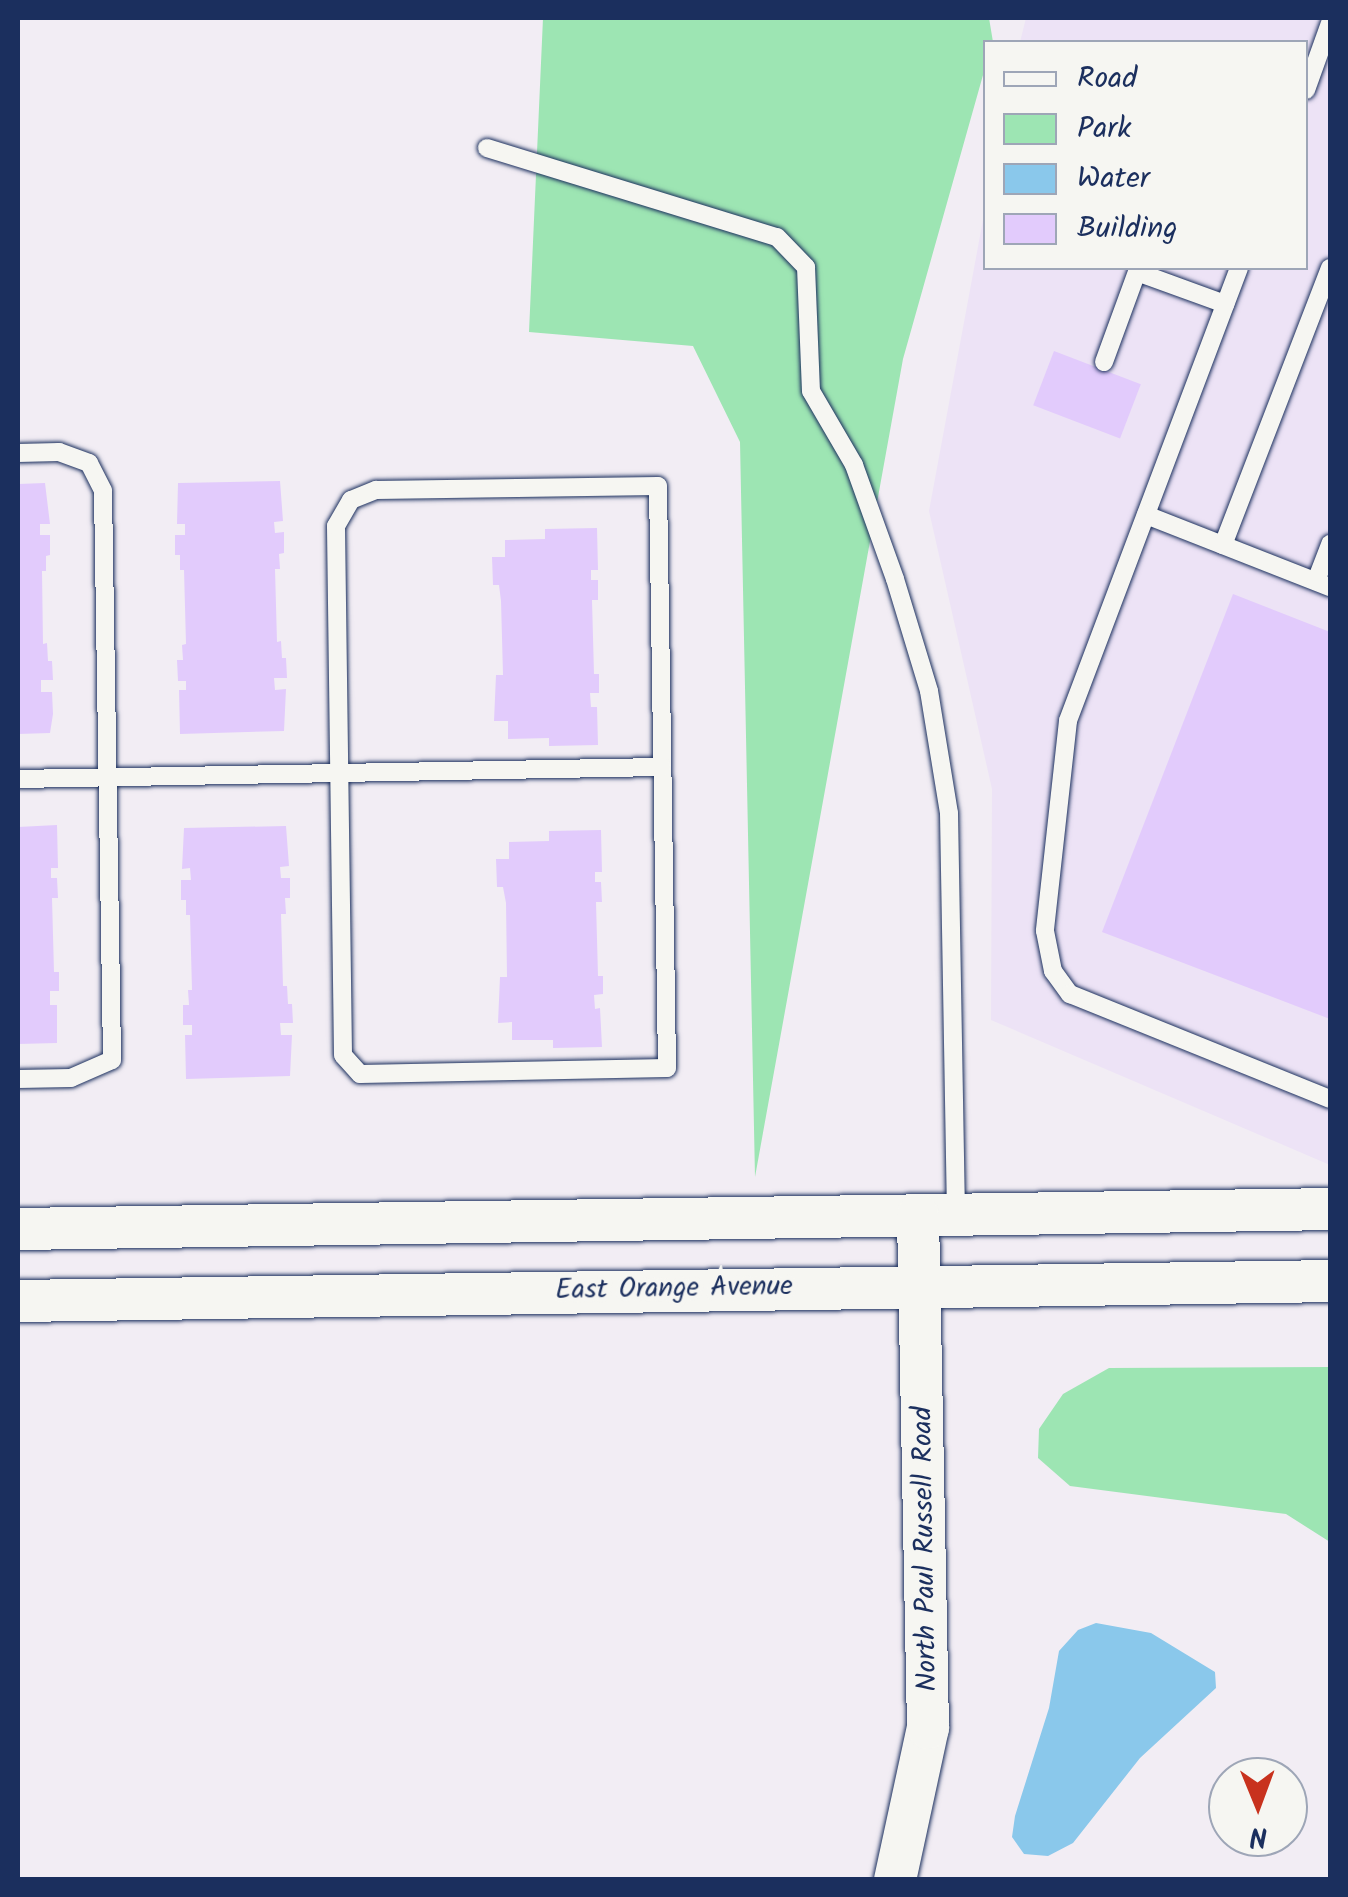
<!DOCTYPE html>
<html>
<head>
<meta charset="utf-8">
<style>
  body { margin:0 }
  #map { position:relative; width:1348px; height:1897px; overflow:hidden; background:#f2edf4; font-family:Kalam,sans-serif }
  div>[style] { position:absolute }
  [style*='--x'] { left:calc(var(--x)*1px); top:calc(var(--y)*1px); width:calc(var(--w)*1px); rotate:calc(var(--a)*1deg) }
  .built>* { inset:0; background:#ede3f6 }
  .green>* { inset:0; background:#9de5b3 }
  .water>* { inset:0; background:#8ac8eb }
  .building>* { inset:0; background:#e2cbfc; transform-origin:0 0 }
  .roads { filter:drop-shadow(0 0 2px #1b2f5e) drop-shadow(0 0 2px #1b2f5e) }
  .service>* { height:18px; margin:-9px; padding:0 9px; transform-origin:9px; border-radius:9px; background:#f6f6f2 }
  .tertiary>* { height:42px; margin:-21px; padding:0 21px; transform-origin:21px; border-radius:21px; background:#f6f6f2 }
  span { translate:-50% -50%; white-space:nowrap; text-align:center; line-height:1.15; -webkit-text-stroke:9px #f6f6f2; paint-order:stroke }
  .street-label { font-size:28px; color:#1b2f5e }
  .frame { position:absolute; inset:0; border:20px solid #1b2f5e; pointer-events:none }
  .legend { position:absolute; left:983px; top:40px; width:325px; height:230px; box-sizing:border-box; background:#f6f6f2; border:2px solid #9ea6b7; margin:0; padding:12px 18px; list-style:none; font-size:30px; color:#1b2f5e }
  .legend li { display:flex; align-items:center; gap:20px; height:50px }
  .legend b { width:50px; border:2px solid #9ea6b7 }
  .north { position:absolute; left:1208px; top:1757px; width:100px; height:100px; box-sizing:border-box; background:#f6f6f2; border:2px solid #9ea6b7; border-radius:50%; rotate:179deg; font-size:28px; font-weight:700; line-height:40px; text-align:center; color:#1b2f5e }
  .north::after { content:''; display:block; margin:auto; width:35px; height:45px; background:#c8321e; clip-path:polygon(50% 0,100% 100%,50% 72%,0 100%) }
</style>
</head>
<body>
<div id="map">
  <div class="built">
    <div style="clip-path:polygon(1026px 18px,1330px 18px,1330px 1165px,991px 1020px,992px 789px,929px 511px,985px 209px,986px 268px,1306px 268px,1306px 42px,1020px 42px)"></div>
  </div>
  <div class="green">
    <div style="clip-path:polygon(543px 18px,989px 18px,993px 42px,986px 42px,985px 68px,903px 359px,755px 1177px,740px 442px,693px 346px,529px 332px)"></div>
    <div style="clip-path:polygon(1330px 1367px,1330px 1542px,1286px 1514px,1070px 1486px,1038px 1458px,1039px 1429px,1063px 1394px,1109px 1368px)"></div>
  </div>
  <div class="water">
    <div style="clip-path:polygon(1096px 1623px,1151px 1633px,1215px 1672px,1216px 1688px,1140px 1758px,1073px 1843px,1048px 1856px,1024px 1854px,1012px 1837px,1015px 1816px,1049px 1708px,1059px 1651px,1078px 1630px)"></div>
  </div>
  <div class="building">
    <div style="left:1054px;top:351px;width:93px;height:58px;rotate:21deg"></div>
    <div style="clip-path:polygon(280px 481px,283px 521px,274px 522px,275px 533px,284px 532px,284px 553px,279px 554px,280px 569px,275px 569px,277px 642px,281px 641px,282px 658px,286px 658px,287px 678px,274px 678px,275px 690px,286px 689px,284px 731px,180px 734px,179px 690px,186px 690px,186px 681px,178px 681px,177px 660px,183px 660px,182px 645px,186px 644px,184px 570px,180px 570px,180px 555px,175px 555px,175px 535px,185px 535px,185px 524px,177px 524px,178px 483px)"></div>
    <div style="clip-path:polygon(45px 483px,50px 524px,40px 524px,40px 535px,50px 535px,50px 555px,46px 556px,46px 571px,42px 571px,43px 644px,47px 643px,48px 661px,52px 661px,53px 680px,41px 680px,41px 692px,52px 692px,53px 714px,50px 733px,18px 734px,18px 484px)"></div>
    <div style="clip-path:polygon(597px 528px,598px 570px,591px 570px,591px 580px,598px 580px,598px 600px,592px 600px,594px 674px,599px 674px,599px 693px,590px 693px,591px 707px,597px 707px,598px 745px,549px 746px,549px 738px,508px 739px,508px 721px,494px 721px,496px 675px,503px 675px,501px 601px,499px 585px,493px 585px,492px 557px,505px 557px,505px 540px,545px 539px,545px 529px)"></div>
    <div style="clip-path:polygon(1233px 594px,1330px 632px,1330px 1019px,1102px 932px)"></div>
    <div style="clip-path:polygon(57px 825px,58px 868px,51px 868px,51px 878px,57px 878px,58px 898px,52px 898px,54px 972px,59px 972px,59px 991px,50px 991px,50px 1005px,57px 1005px,57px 1043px,18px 1044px,18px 827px)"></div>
    <div style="clip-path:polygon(286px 826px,289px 866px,280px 867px,281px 878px,290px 878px,290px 898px,285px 898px,286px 914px,281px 914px,283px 986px,287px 986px,288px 1004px,292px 1004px,293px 1023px,280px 1023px,281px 1035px,292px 1035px,290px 1076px,186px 1079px,185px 1035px,192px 1035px,192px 1025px,183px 1025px,183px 1005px,189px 1005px,188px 990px,192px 990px,190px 915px,186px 915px,186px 900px,181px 900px,181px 880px,191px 880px,190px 868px,182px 869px,184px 828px)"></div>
    <div style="clip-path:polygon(601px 830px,602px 872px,595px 872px,595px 882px,601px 882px,602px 902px,596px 902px,598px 976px,603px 976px,603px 994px,594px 995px,595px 1009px,600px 1008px,602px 1047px,553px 1048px,553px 1040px,512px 1040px,512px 1022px,498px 1023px,500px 977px,507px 977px,506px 903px,503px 887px,497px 887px,496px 859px,509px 859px,509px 842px,549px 841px,549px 831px)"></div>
  </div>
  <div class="roads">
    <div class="service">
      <div style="--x:1306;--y:90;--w:71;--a:-70.3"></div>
      <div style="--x:487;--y:148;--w:303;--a:17.1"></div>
      <div style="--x:777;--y:237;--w:42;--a:46"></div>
      <div style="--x:806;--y:267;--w:124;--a:87.7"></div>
      <div style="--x:811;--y:391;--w:86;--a:59.8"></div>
      <div style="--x:854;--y:465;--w:121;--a:70.2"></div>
      <div style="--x:895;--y:579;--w:117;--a:73.1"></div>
      <div style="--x:929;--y:691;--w:124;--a:80.7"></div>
      <div style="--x:949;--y:813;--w:401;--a:89"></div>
      <div style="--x:1239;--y:268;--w:484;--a:110.7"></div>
      <div style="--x:1068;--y:721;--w:211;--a:96.3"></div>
      <div style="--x:1045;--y:931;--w:41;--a:78.7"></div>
      <div style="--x:1053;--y:971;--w:29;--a:54"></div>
      <div style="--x:1070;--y:994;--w:280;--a:22"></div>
      <div style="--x:1104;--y:362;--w:96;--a:-69.9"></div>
      <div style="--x:1137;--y:272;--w:94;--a:20"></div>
      <div style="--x:18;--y:453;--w:41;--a:-1.4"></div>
      <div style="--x:59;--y:452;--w:32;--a:20"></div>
      <div style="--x:89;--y:463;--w:31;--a:63"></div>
      <div style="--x:103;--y:491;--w:569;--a:89.09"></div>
      <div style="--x:112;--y:1060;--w:45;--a:156.3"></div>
      <div style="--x:71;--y:1078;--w:53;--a:178.9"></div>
      <div style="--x:658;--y:486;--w:582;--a:89.11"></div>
      <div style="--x:667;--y:1068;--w:307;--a:178.9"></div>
      <div style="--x:360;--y:1074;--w:25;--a:-132"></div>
      <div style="--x:343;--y:1055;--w:529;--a:-90.76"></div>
      <div style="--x:336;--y:526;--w:30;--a:-60"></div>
      <div style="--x:351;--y:500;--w:27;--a:-22"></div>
      <div style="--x:376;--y:490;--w:282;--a:-0.8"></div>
      <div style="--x:1146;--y:515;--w:198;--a:21.4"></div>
      <div style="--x:1223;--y:545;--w:297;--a:-68.9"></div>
      <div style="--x:1316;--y:581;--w:40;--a:-69"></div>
      <div style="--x:18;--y:779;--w:644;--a:-1.07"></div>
    </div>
    <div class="tertiary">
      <div style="--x:18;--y:1229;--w:1312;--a:-0.87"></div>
      <div style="--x:18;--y:1301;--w:1312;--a:-0.87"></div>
      <div style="--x:895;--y:1880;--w:156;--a:-77.8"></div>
      <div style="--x:928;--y:1728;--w:513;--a:-91.12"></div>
    </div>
  </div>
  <div class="street-label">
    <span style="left:674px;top:1289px;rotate:-1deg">East Orange Avenue</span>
    <span style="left:926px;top:1549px;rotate:-91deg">North Paul Russell Road</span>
  </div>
  <div class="frame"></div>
  <ul class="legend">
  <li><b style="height:12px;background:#f6f6f2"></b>Road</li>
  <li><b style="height:28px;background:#9de5b3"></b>Park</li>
  <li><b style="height:28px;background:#8ac8eb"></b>Water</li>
  <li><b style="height:28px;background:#e2cbfc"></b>Building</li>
  </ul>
  <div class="north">N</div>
</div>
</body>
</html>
